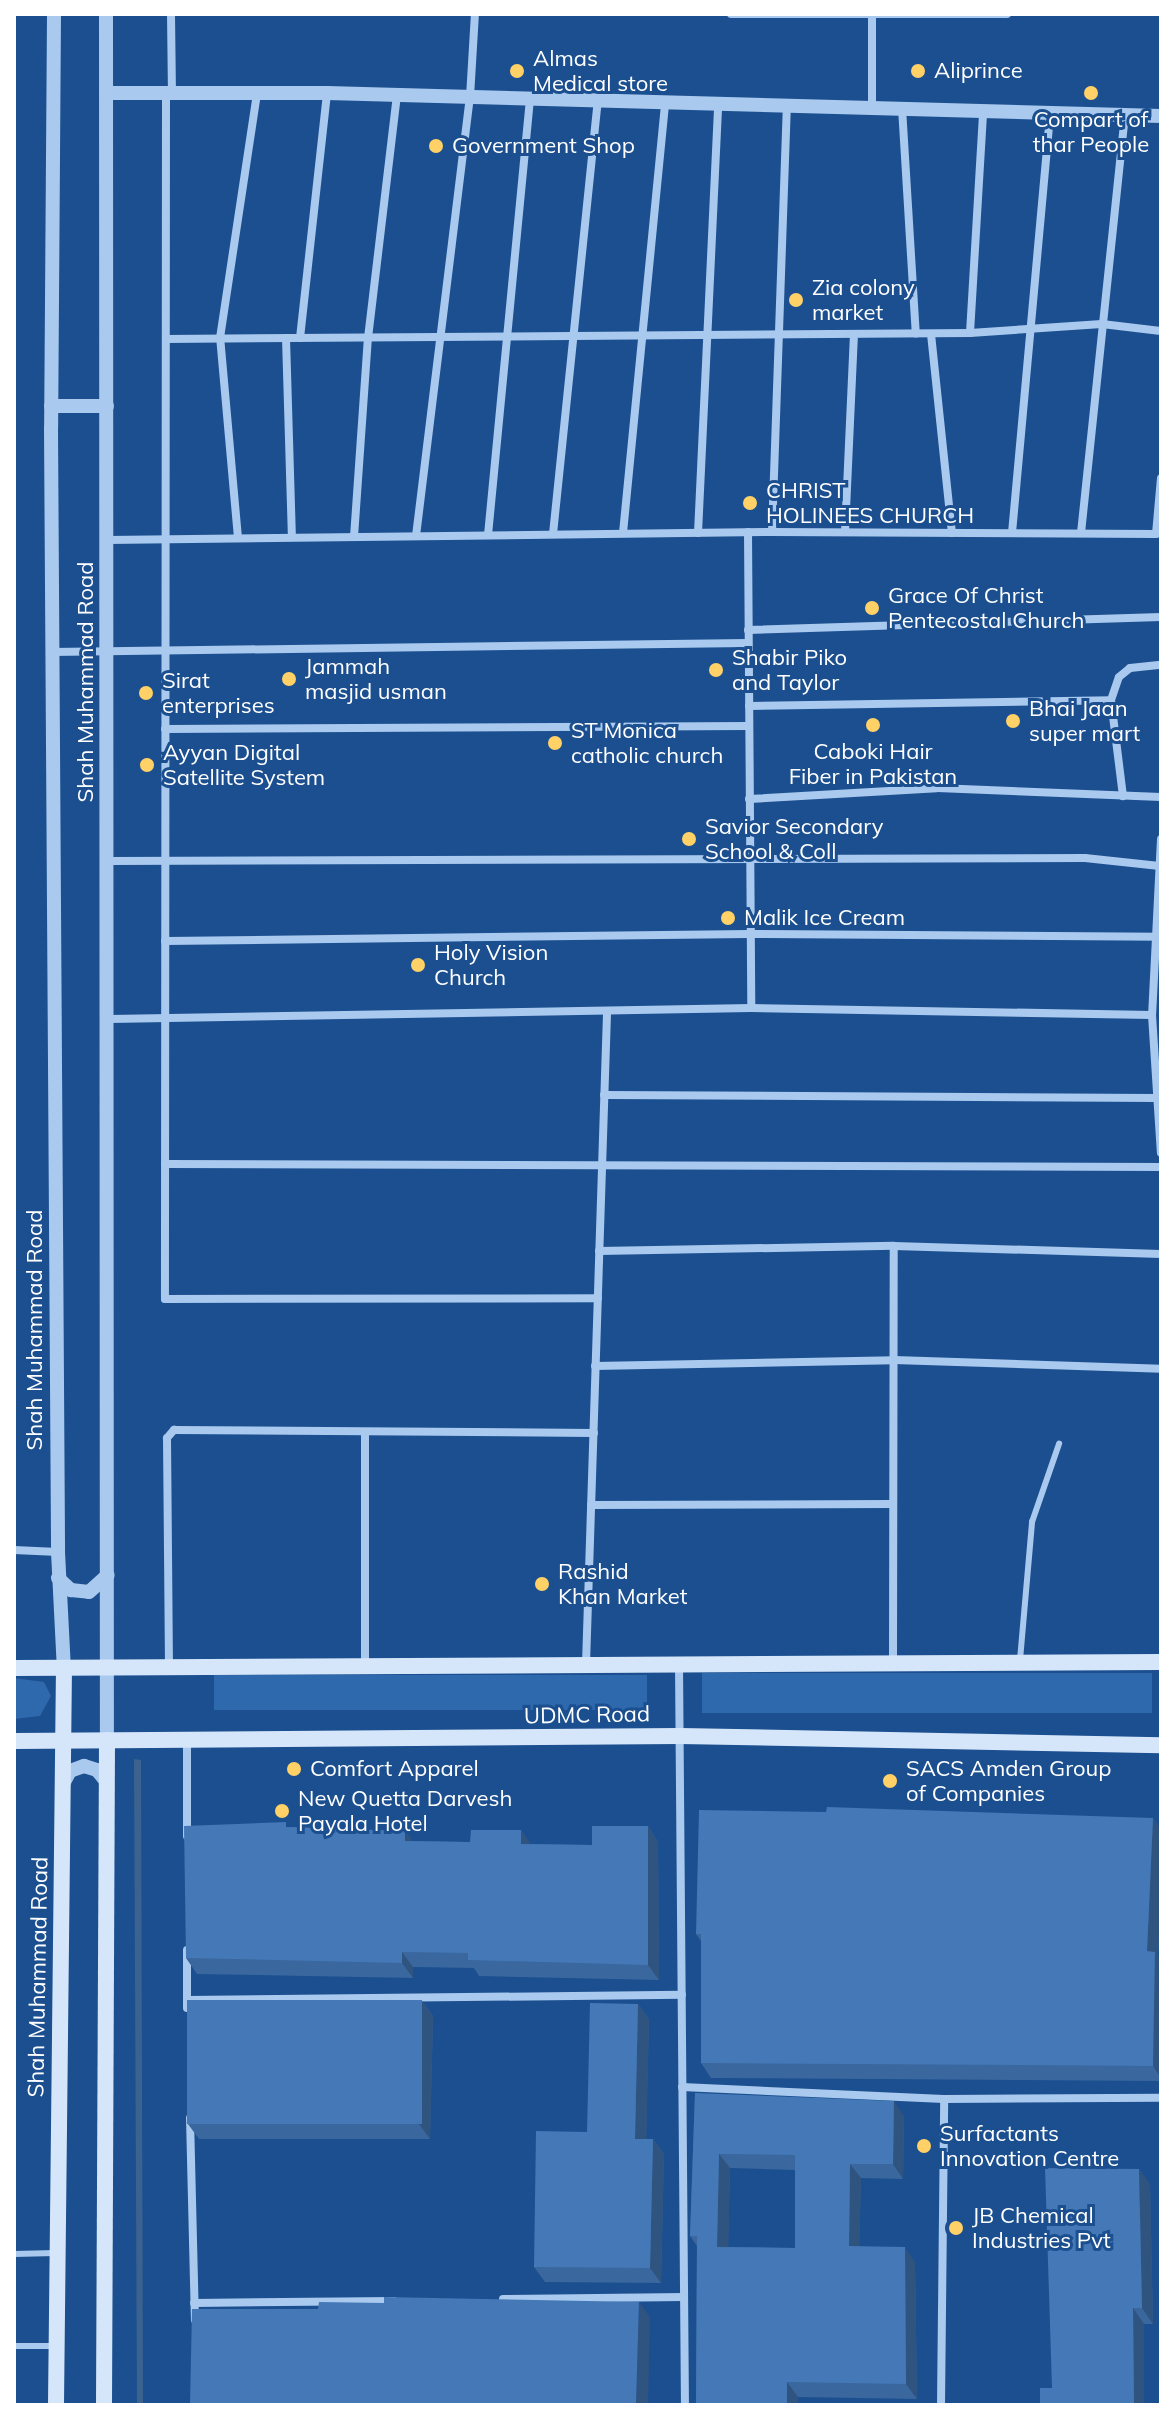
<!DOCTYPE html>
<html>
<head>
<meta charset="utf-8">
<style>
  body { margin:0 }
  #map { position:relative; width:1175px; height:2419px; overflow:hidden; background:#1b4f8f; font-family:Mulish,sans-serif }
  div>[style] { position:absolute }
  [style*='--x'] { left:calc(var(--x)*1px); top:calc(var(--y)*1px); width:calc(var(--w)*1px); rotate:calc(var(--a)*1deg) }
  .green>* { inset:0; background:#2e69ad; transform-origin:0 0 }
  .water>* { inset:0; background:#3c6290 }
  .service>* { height:6px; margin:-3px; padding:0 3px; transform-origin:3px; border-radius:3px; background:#a9c9ee }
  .minor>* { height:8px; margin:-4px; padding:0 4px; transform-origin:4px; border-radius:4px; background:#a9c9ee }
  .tertiary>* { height:14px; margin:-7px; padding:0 7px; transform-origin:7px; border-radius:7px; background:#a9c9ee }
  .secondary>* { height:16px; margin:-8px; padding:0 8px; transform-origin:8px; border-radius:8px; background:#d6e6fa }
  .wall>* { inset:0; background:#3a679d }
  .shaded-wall>* { inset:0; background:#305480 }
  .building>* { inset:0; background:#4478b7; transform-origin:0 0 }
  .dots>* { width:22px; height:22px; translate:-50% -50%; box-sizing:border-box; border:4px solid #1b4f8f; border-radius:50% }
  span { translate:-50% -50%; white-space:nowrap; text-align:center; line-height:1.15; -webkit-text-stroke:6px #1b4f8f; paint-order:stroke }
  .poi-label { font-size:22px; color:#fff }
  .left { translate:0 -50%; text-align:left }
  .street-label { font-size:22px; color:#fff }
  .frame { position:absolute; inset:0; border:16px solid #fff; pointer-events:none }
</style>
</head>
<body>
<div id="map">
  <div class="green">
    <div style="left:1152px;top:1673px;width:40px;height:450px;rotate:90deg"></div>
    <div style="left:214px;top:1675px;width:433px;height:35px"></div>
    <div style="clip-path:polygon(14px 1678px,44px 1682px,51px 1696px,40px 1716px,14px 1719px)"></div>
  </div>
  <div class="water">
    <div style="clip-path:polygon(134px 1759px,141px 1760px,143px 2405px,137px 2405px)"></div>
  </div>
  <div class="service">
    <div style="--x:1020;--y:1660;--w:139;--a:-85"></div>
    <div style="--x:1032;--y:1522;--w:83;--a:-70.9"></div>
    <div style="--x:14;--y:2254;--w:41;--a:-1.4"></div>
    <div style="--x:14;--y:2346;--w:42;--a:0"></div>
  </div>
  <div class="minor">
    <div style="--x:171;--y:14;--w:79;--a:89.3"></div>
    <div style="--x:731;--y:14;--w:276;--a:0"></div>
    <div style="--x:166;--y:93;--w:1206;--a:90.05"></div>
    <div style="--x:165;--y:1299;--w:433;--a:-0.1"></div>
    <div style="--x:872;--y:107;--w:93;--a:-90"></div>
    <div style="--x:902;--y:108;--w:226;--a:86.5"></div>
    <div style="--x:970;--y:333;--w:222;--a:-86.6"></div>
    <div style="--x:931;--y:334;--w:200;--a:84"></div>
    <div style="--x:286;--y:338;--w:199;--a:88.3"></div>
    <div style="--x:300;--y:338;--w:246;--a:-83.7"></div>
    <div style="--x:166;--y:339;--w:804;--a:-0.43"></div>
    <div style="--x:970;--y:333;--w:132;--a:-3.9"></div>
    <div style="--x:1102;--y:324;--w:59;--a:6.8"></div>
    <div style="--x:748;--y:532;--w:476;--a:89.6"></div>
    <div style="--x:772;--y:532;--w:427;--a:-88"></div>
    <div style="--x:845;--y:532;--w:198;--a:-87.4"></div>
    <div style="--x:623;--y:533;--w:433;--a:-84.4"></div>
    <div style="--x:698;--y:533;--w:430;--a:-87.3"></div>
    <div style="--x:1012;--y:533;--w:422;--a:-84.8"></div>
    <div style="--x:1081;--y:533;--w:420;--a:-84"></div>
    <div style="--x:553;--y:534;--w:436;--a:-84.1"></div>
    <div style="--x:488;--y:535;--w:439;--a:-84.5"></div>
    <div style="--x:416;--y:536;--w:442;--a:-83"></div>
    <div style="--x:470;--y:97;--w:83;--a:-86.6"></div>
    <div style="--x:354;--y:537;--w:199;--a:-86"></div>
    <div style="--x:368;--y:338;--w:245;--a:-83.2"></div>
    <div style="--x:238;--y:538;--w:201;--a:-95.1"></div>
    <div style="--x:220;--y:338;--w:249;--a:-81.4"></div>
    <div style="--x:107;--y:540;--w:665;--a:-0.69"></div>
    <div style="--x:772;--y:532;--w:384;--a:0.3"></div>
    <div style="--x:1156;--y:534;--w:56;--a:-84.9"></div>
    <div style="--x:748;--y:630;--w:413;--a:-1.8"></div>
    <div style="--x:52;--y:652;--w:696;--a:-0.74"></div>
    <div style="--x:1111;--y:700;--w:24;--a:-71"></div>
    <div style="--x:1119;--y:677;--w:14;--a:-39"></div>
    <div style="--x:1130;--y:668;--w:31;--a:-6"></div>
    <div style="--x:749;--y:706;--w:362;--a:-0.9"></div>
    <div style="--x:1111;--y:700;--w:97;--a:82.9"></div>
    <div style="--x:165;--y:729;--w:584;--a:-0.29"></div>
    <div style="--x:749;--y:799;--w:188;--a:-3.3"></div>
    <div style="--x:937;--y:788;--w:224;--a:2.3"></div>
    <div style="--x:1161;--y:839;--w:176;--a:92.9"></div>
    <div style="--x:1152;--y:1015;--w:138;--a:86.3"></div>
    <div style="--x:109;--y:861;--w:976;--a:-0.18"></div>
    <div style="--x:1085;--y:858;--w:75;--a:6.1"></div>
    <div style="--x:165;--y:941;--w:585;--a:-0.69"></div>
    <div style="--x:750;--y:934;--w:411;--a:0.4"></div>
    <div style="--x:110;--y:1019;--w:641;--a:-0.98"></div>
    <div style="--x:751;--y:1008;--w:401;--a:1"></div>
    <div style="--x:604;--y:1095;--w:553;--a:0.31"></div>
    <div style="--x:165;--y:1164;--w:996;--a:0.17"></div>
    <div style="--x:599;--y:1251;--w:295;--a:-1"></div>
    <div style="--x:894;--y:1246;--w:267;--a:1.7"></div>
    <div style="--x:595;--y:1366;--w:299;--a:-1.1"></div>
    <div style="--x:894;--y:1360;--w:267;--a:1.9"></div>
    <div style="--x:365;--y:1432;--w:235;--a:90"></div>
    <div style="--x:591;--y:1505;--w:302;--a:-0.2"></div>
    <div style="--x:14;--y:1550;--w:44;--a:2.6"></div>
    <div style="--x:893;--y:1662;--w:416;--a:-89.9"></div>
    <div style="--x:586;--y:1664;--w:650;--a:-88.15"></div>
    <div style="--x:679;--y:1664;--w:741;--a:89.54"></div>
    <div style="--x:169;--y:1667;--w:229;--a:-90.5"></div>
    <div style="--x:167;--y:1438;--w:11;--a:-49"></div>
    <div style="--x:174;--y:1430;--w:420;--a:0.4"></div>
    <div style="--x:187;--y:1836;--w:94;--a:-90"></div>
    <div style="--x:187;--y:1950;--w:58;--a:90"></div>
    <div style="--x:187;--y:2000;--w:495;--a:-0.6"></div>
    <div style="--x:682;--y:2087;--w:262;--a:2.6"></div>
    <div style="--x:944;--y:2099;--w:217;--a:-0.3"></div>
    <div style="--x:190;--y:2118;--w:202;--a:88.6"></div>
    <div style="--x:503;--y:2299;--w:181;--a:-0.6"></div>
    <div style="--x:194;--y:2303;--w:200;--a:-0.6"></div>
    <div style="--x:941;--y:2405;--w:306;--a:-89.4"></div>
  </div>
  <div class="tertiary">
    <div style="--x:54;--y:14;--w:414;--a:90.4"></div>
    <div style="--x:51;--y:428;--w:1124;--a:89.64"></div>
    <div style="--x:58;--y:1552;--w:117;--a:87.1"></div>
    <div style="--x:106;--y:14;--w:1726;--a:89.97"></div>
    <div style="--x:106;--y:93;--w:221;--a:0"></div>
    <div style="--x:327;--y:93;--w:834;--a:1.58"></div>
    <div style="--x:51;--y:406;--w:56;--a:0"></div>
    <div style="--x:58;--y:1578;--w:18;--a:43"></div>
    <div style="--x:71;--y:1590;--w:18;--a:6"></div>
    <div style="--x:89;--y:1592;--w:25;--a:-42"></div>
    <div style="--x:63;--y:1784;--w:15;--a:-62"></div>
    <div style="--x:70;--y:1771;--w:15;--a:-20"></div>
    <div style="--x:84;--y:1766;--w:14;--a:17"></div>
    <div style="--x:97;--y:1770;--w:13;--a:51"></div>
  </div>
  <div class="secondary">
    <div style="--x:14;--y:1668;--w:1147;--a:-0.3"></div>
    <div style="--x:14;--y:1741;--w:666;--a:-0.43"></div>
    <div style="--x:680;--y:1736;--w:481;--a:1.1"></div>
    <div style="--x:56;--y:2405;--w:736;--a:-89.38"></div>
    <div style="--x:104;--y:2405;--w:665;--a:-89.74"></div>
  </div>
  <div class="wall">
    <div style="clip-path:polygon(1153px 1818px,1161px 1830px,1161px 1895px,1158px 1955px,1161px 1959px,1161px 2081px,711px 2078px,701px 2063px,701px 1941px,696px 1934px)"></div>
    <div style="clip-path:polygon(648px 1826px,658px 1842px,659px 1980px,479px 1976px,474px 1968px,413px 1967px,413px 1978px,197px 1974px,186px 1958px,290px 1827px,405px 1831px,412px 1841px,470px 1842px,521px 1830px,530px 1844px,592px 1845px)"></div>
    <div style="clip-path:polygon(422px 2001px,433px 2016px,430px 2139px,199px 2139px,188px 2124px)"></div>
    <div style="clip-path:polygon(638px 2004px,649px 2019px,646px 2139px,653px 2139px,664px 2154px,661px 2283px,545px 2282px,534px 2267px)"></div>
    <div style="clip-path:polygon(evenodd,695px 2093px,904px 2116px,903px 2179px,861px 2178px,859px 2246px,915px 2262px,917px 2399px,798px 2397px,798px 2405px,696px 2405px,697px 2246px,690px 2236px,695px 2093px,730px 2168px,795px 2170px,795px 2248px,728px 2247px,730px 2168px)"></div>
    <div style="clip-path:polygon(1150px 2184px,1153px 2324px,1144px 2324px,1144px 2405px,1052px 2388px)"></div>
  </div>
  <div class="shaded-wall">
    <div style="clip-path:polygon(1153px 1818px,1161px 1830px,1161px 1895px,1158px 1955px,1161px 1959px,1161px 2078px,1153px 2066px,1147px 1951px)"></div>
    <div style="clip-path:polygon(648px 1826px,658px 1842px,659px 1980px,648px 1965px)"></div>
    <div style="clip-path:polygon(521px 1830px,532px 1846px,521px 1844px)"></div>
    <div style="clip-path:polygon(405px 1831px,416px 1846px,405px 1841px)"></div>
    <div style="clip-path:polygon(402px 1952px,413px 1967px,413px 1978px,402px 1963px)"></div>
    <div style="clip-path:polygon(422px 2001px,433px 2016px,430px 2139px,419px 2124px)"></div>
    <div style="clip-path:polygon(638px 2004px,649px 2019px,646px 2154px,635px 2139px)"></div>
    <div style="clip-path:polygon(894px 2101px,904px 2116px,903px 2179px,893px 2164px)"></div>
    <div style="clip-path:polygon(653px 2139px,664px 2154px,661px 2283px,650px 2268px)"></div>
    <div style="clip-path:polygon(719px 2154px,730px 2168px,728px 2261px,717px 2247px)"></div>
    <div style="clip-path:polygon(850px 2164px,861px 2178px,859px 2261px,849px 2246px)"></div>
    <div style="clip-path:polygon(1139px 2169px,1150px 2184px,1153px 2324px,1142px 2308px)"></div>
    <div style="clip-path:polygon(905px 2247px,915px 2262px,917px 2399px,906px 2384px)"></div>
    <div style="clip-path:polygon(639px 2302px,650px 2317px,648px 2405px,636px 2405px)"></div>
    <div style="clip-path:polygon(1133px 2308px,1144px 2324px,1144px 2405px,1134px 2405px)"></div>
    <div style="clip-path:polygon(787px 2382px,798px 2397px,798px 2405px,787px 2405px)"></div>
  </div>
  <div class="building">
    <div style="clip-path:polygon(827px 1807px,1153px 1818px,1147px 1951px,1155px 1952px,1153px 2066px,701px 2063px,701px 1934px,696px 1934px,699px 1810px,826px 1812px)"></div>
    <div style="clip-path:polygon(286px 1822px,286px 1827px,405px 1831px,405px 1841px,470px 1842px,471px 1830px,521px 1830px,521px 1844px,592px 1845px,592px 1826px,648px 1826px,648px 1965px,468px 1960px,468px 1953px,402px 1952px,402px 1963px,186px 1958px,184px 1826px)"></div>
    <div style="left:187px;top:2000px;width:235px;height:124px"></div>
    <div style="clip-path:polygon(590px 2003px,638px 2004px,635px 2139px,653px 2139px,650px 2268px,534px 2267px,536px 2131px,587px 2132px)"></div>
    <div style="clip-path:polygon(evenodd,695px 2093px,894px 2101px,893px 2164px,850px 2164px,849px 2246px,905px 2247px,906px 2384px,787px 2382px,787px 2405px,696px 2405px,697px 2236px,690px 2236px,695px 2093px,719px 2154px,795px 2155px,795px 2248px,717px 2247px,719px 2154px)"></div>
    <div style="clip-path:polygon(1045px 2168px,1139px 2169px,1142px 2308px,1133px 2308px,1134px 2405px,1040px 2405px,1040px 2388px,1052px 2388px)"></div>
    <div style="clip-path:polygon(384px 2297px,639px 2302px,636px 2405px,190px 2405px,192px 2309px,318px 2309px,319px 2302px,384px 2303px)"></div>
  </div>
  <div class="dots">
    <div style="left:517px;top:71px;background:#ffd166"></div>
    <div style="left:918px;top:71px;background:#ffd166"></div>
    <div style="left:1091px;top:93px;background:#ffd166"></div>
    <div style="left:436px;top:146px;background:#ffd166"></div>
    <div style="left:796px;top:300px;background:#ffd166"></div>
    <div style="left:750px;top:503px;background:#ffd166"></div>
    <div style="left:872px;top:608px;background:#ffd166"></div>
    <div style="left:716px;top:670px;background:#ffd166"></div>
    <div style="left:289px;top:679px;background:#ffd166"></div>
    <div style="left:146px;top:693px;background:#ffd166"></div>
    <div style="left:1013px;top:721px;background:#ffd166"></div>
    <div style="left:873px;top:725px;background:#ffd166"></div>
    <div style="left:555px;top:743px;background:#ffd166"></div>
    <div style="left:147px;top:765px;background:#ffd166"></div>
    <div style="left:689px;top:839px;background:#ffd166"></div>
    <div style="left:728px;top:918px;background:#ffd166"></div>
    <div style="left:418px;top:965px;background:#ffd166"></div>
    <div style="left:542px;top:1584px;background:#ffd166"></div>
    <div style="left:294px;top:1769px;background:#ffd166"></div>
    <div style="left:890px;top:1781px;background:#ffd166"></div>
    <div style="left:282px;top:1811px;background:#ffd166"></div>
    <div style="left:924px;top:2146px;background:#ffd166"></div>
    <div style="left:956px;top:2228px;background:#ffd166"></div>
  </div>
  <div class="poi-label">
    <span class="left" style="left:533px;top:71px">Almas<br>Medical store</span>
    <span class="left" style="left:934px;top:71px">Aliprince</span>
    <span style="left:1091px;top:132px">Compart of<br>thar People</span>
    <span class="left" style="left:452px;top:146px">Government Shop</span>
    <span class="left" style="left:812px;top:300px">Zia colony<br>market</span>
    <span class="left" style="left:766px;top:503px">CHRIST<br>HOLINEES CHURCH</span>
    <span class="left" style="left:888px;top:608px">Grace Of Christ<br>Pentecostal Church</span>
    <span class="left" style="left:732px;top:670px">Shabir Piko<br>and Taylor</span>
    <span class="left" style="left:305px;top:679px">Jammah<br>masjid usman</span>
    <span class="left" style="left:162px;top:693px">Sirat<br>enterprises</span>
    <span class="left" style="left:1029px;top:721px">Bhai Jaan<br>super mart</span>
    <span class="left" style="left:571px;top:743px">ST Monica<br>catholic church</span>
    <span style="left:873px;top:764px">Caboki Hair<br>Fiber in Pakistan</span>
    <span class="left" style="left:163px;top:765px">Ayyan Digital<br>Satellite System</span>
    <span class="left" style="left:705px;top:839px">Savior Secondary<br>School &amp; Coll</span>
    <span class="left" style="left:744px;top:918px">Malik Ice Cream</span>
    <span class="left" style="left:434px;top:965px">Holy Vision<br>Church</span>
    <span class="left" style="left:558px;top:1584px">Rashid<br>Khan Market</span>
    <span class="left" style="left:906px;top:1781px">SACS Amden Group<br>of Companies</span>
    <span class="left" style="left:310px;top:1769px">Comfort Apparel</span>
    <span class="left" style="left:298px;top:1811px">New Quetta Darvesh<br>Payala Hotel</span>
    <span class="left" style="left:940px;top:2146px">Surfactants<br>Innovation Centre</span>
    <span class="left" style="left:972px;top:2228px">JB Chemical<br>Industries Pvt</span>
  </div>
  <div class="street-label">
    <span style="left:86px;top:682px;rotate:-90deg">Shah Muhammad Road</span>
    <span style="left:35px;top:1330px;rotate:-90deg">Shah Muhammad Road</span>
    <span style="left:587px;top:1715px;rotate:-1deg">UDMC Road</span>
    <span style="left:38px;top:1977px;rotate:-89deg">Shah Muhammad Road</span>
  </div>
  <div class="frame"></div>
</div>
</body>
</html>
